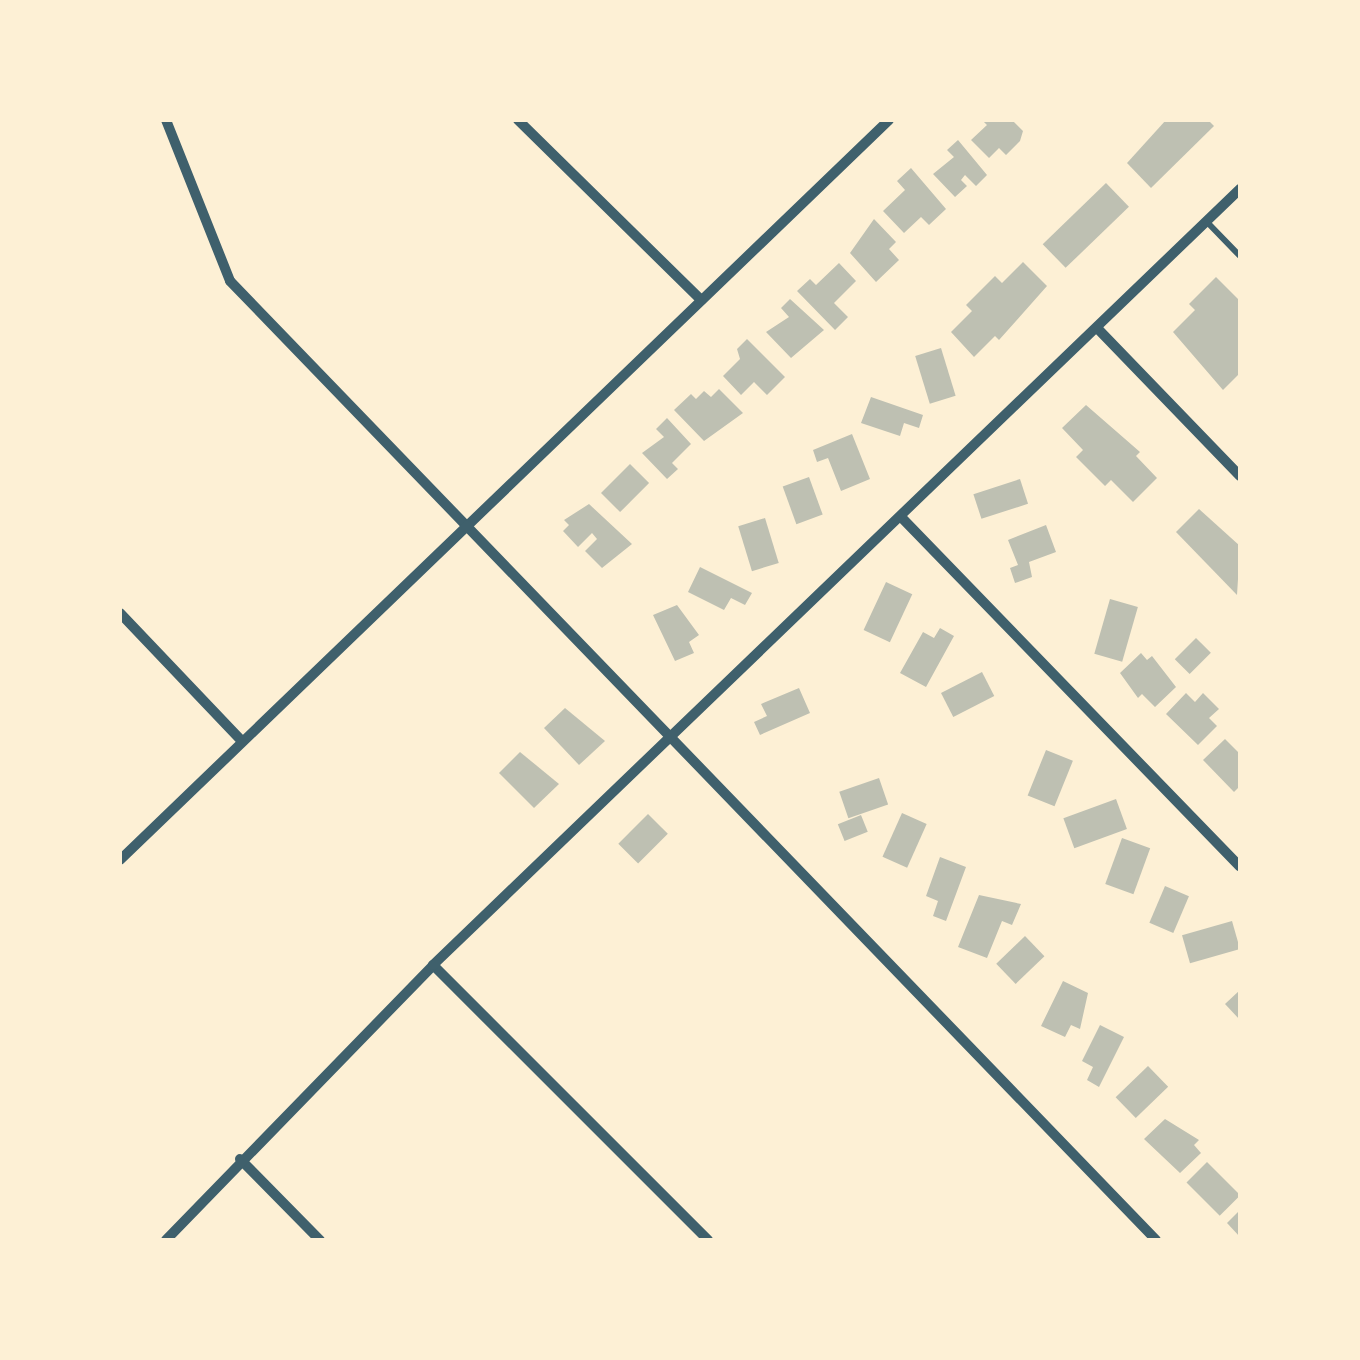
<!DOCTYPE html>
<html>
<head>
<meta charset="utf-8">
<style>
  body { margin:0 }
  #map { position:relative; width:1360px; height:1360px; overflow:hidden; background:#fdf0d5; font-family:Lato,sans-serif }
  div>[style] { position:absolute }
  [style*='--x'] { left:calc(var(--x)*1px); top:calc(var(--y)*1px); width:calc(var(--w)*1px); rotate:calc(var(--a)*1deg) }
  .building>* { inset:0; background:#bec0b2; transform-origin:0 0 }
  .service>* { height:6px; margin:-3px; padding:0 3px; transform-origin:3px; border-radius:3px; background:#3f606c }
  .minor>* { height:10px; margin:-5px; padding:0 5px; transform-origin:5px; border-radius:5px; background:#3f606c }
  span { translate:-50% -50%; white-space:nowrap; text-align:center; line-height:1.15; -webkit-text-stroke:8px #fdf0d5; paint-order:stroke }
  .frame { position:absolute; inset:0; border:122px solid #fdf0d5; pointer-events:none }
</style>
</head>
<body>
<div id="map">
  <div class="building">
    <div style="clip-path:polygon(982px 120px,1012px 120px,1023px 131px,1020px 141px,1006px 155px,999px 148px,989px 158px,971px 140px,987px 125px)"></div>
    <div style="clip-path:polygon(1166px 120px,1208px 120px,1214px 126px,1151px 188px,1127px 163px)"></div>
    <div style="clip-path:polygon(958px 140px,987px 175px,976px 186px,965px 175px,961px 180px,967px 186px,955px 197px,933px 174px,954px 157px,947px 150px)"></div>
    <div style="clip-path:polygon(911px 168px,946px 209px,929px 225px,921px 217px,904px 233px,883px 211px,905px 190px,897px 181px)"></div>
    <div style="left:1106px;top:183px;width:33px;height:88px;rotate:46deg"></div>
    <div style="clip-path:polygon(874px 219px,896px 242px,889px 249px,899px 260px,876px 282px,850px 253px)"></div>
    <div style="clip-path:polygon(1023px 262px,1047px 286px,999px 340px,995px 336px,974px 357px,951px 332px,972px 311px,966px 305px,995px 276px,1002px 283px)"></div>
    <div style="clip-path:polygon(839px 263px,856px 281px,834px 303px,848px 317px,835px 330px,797px 291px,810px 279px,816px 285px)"></div>
    <div style="clip-path:polygon(1216px 277px,1240px 301px,1240px 373px,1223px 390px,1173px 332px,1195px 310px,1189px 304px)"></div>
    <div style="clip-path:polygon(790px 299px,824px 330px,791px 358px,766px 332px,789px 317px,781px 308px)"></div>
    <div style="clip-path:polygon(747px 339px,785px 377px,767px 395px,754px 382px,741px 395px,723px 376px,740px 359px,737px 349px)"></div>
    <div style="left:941px;top:348px;width:50px;height:27px;rotate:73deg"></div>
    <div style="clip-path:polygon(719px 389px,743px 413px,704px 441px,674px 410px,691px 394px,696px 399px,704px 391px,711px 397px)"></div>
    <div style="clip-path:polygon(871px 397px,923px 415px,919px 428px,904px 423px,900px 436px,861px 423px)"></div>
    <div style="clip-path:polygon(1086px 405px,1140px 452px,1136px 456px,1157px 478px,1133px 502px,1111px 480px,1105px 486px,1076px 457px,1083px 450px,1062px 428px)"></div>
    <div style="clip-path:polygon(667px 418px,691px 444px,672px 463px,678px 469px,667px 479px,642px 453px,664px 437px,656px 429px)"></div>
    <div style="clip-path:polygon(852px 434px,870px 479px,841px 491px,828px 458px,817px 462px,813px 450px)"></div>
    <div style="left:630px;top:464px;width:27px;height:41px;rotate:45deg"></div>
    <div style="left:809px;top:477px;width:40px;height:28px;rotate:70deg"></div>
    <div style="left:1020px;top:479px;width:26px;height:49px;rotate:72deg"></div>
    <div style="clip-path:polygon(589px 504px,632px 544px,602px 568px,585px 551px,597px 539px,592px 533px,578px 547px,563px 531px,569px 525px,564px 520px)"></div>
    <div style="clip-path:polygon(1199px 509px,1240px 546px,1237px 595px,1176px 532px)"></div>
    <div style="left:765px;top:518px;width:47px;height:28px;rotate:73deg"></div>
    <div style="clip-path:polygon(1046px 525px,1056px 552px,1029px 562px,1032px 577px,1015px 583px,1010px 568px,1018px 565px,1008px 540px)"></div>
    <div style="clip-path:polygon(700px 567px,752px 593px,745px 605px,731px 598px,724px 610px,688px 592px)"></div>
    <div style="left:886px;top:582px;width:29px;height:53px;rotate:25deg"></div>
    <div style="left:1110px;top:599px;width:29px;height:57px;rotate:16deg"></div>
    <div style="clip-path:polygon(677px 605px,699px 635px,689px 642px,694px 653px,675px 661px,653px 615px)"></div>
    <div style="clip-path:polygon(940px 628px,954px 636px,926px 687px,900px 673px,923px 632px,934px 638px)"></div>
    <div style="left:1196px;top:638px;width:21px;height:30px;rotate:45deg"></div>
    <div style="clip-path:polygon(1141px 653px,1147px 660px,1152px 656px,1176px 687px,1155px 707px,1142px 694px,1138px 698px,1120px 673px)"></div>
    <div style="left:982px;top:672px;width:27px;height:46px;rotate:63deg"></div>
    <div style="clip-path:polygon(799px 688px,810px 713px,760px 735px,754px 722px,767px 716px,761px 704px)"></div>
    <div style="clip-path:polygon(1186px 693px,1195px 702px,1203px 693px,1219px 709px,1209px 718px,1217px 726px,1198px 745px,1166px 714px)"></div>
    <div style="clip-path:polygon(565px 708px,605px 741px,579px 765px,544px 728px)"></div>
    <div style="clip-path:polygon(1225px 739px,1240px 754px,1240px 786px,1234px 792px,1203px 760px)"></div>
    <div style="left:1046px;top:750px;width:29px;height:49px;rotate:22deg"></div>
    <div style="clip-path:polygon(520px 752px,559px 784px,534px 808px,499px 773px)"></div>
    <div style="left:879px;top:778px;width:28px;height:42px;rotate:71deg"></div>
    <div style="left:1116px;top:799px;width:32px;height:56px;rotate:70deg"></div>
    <div style="left:902px;top:813px;width:27px;height:48px;rotate:24deg"></div>
    <div style="left:648px;top:814px;width:28px;height:42px;rotate:45deg"></div>
    <div style="left:861px;top:815px;width:18px;height:25px;rotate:68deg"></div>
    <div style="left:1122px;top:838px;width:30px;height:49px;rotate:20deg"></div>
    <div style="clip-path:polygon(940px 857px,966px 867px,946px 921px,933px 916px,938px 901px,926px 896px)"></div>
    <div style="left:1165px;top:886px;width:26px;height:40px;rotate:23deg"></div>
    <div style="clip-path:polygon(979px 895px,1021px 904px,1012px 925px,1002px 921px,987px 958px,958px 947px)"></div>
    <div style="left:1232px;top:921px;width:29px;height:52px;rotate:74deg"></div>
    <div style="left:1025px;top:936px;width:28px;height:40px;rotate:46deg"></div>
    <div style="clip-path:polygon(1063px 981px,1088px 993px,1080px 1029px,1071px 1025px,1065px 1037px,1041px 1026px)"></div>
    <div style="clip-path:polygon(1240px 990px,1240px 1020px,1225px 1004px)"></div>
    <div style="clip-path:polygon(1100px 1025px,1124px 1037px,1099px 1087px,1087px 1080px,1093px 1067px,1082px 1061px)"></div>
    <div style="left:1148px;top:1066px;width:29px;height:45px;rotate:46deg"></div>
    <div style="clip-path:polygon(1165px 1119px,1199px 1140px,1194px 1145px,1201px 1153px,1180px 1173px,1144px 1139px)"></div>
    <div style="left:1207px;top:1162px;width:47px;height:29px;rotate:45deg"></div>
    <div style="clip-path:polygon(1240px 1210px,1240px 1237px,1227px 1223px)"></div>
  </div>
  <div class="service">
    <div style="--x:1207;--y:222;--w:47;--a:45.9"></div>
  </div>
  <div class="minor">
    <div style="--x:166;--y:120;--w:173;--a:68.3"></div>
    <div style="--x:230;--y:281;--w:1333;--a:46"></div>
    <div style="--x:518;--y:120;--w:257;--a:44.5"></div>
    <div style="--x:1098;--y:329;--w:204;--a:46"></div>
    <div style="--x:903;--y:519;--w:484;--a:45.9"></div>
    <div style="--x:120;--y:613;--w:177;--a:46.4"></div>
    <div style="--x:120;--y:860;--w:1067;--a:-43.9"></div>
    <div style="--x:433;--y:965;--w:389;--a:45"></div>
    <div style="--x:240;--y:1159;--w:114;--a:45.4"></div>
    <div style="--x:166;--y:1240;--w:383;--a:-45.8"></div>
    <div style="--x:433;--y:965;--w:1120;--a:-43.88"></div>
  </div>
  <div class="frame"></div>
</div>
</body>
</html>
